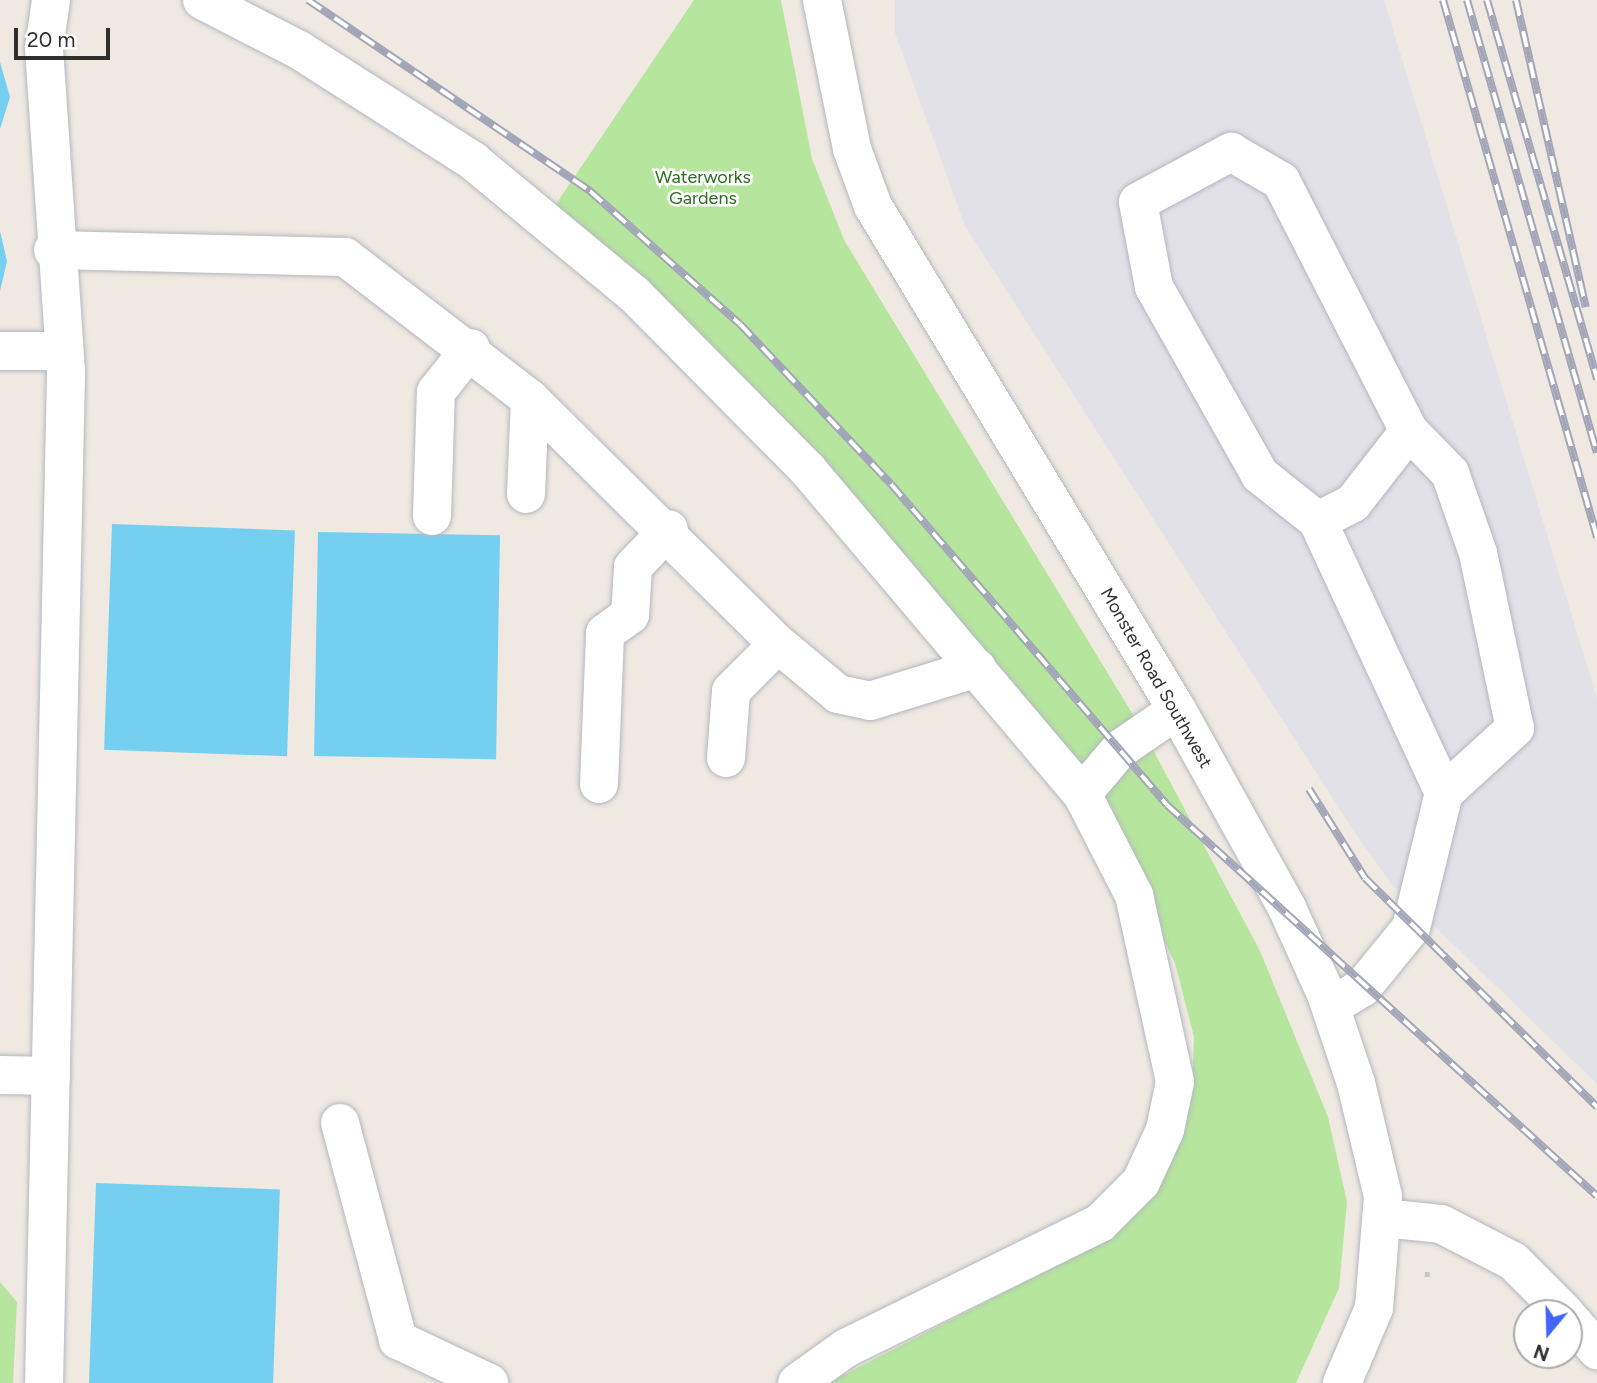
<!DOCTYPE html>
<html>
<head>
<meta charset="utf-8">
<style>
  body { margin:0 }
  #map { position:relative; width:1597px; height:1383px; overflow:hidden; background:#efe9e1; font-family:Figtree,sans-serif }
  div>[style] { position:absolute }
  [style*='--x'] { left:calc(var(--x)*1px); top:calc(var(--y)*1px); width:calc(var(--w)*1px); rotate:calc(var(--a)*1deg) }
  .industrial>* { inset:0; background:#e3e1e8 }
  .green>* { inset:0; background:#b6e59e }
  .water>* { inset:0; background:#75cff0; transform-origin:0 0 }
  .path>* { height:4.5px; margin-top:-2.25px; transform-origin:0; background:repeating-linear-gradient(90deg,#c9c9c9 0 5px,transparent 0 8.5px) }
  .roads { filter:drop-shadow(0 0 2px #b4b7c1) drop-shadow(0 0 2px #b4b7c1) }
  .minor>* { height:38px; margin:-19px; padding:0 19px; transform-origin:19px; border-radius:19px; background:#fff }
  .rail>* { height:8px; margin-top:-4px; transform-origin:0; background:repeating-linear-gradient(90deg,#fff 0 16px,#a3a6b8 0 32px); box-sizing:border-box; border-block:2px solid #a3a6b8 }
  span { translate:-50% -50%; white-space:nowrap; text-align:center; line-height:1.15; -webkit-text-stroke:5px #fff; paint-order:stroke }
  .park-label { font-size:18px; color:#2c6e1b }
  .street-label { font-size:18px; color:#2e2e2e }
  .north { position:absolute; left:1513px; top:1299px; width:70px; height:70px; box-sizing:border-box; background:#fff; border:2px solid #ababab; border-radius:50%; rotate:199deg; font-size:19px; font-weight:700; line-height:28px; text-align:center; color:#2e2e2e }
  .north::after { content:''; display:block; margin:auto; width:24px; height:32px; background:#4264fb; clip-path:polygon(50% 0,100% 100%,50% 72%,0 100%) }
  .scale { position:absolute; left:14px; top:28px; width:96px; height:32px; box-sizing:border-box; border:4px solid #2e2e2e; border-top:0; padding-left:9px; font-size:21px; line-height:24px; white-space:nowrap; color:#2e2e2e; -webkit-text-stroke:5px #fff; paint-order:stroke }
</style>
</head>
<body>
<div id="map">
  <div class="industrial">
    <div style="clip-path:polygon(895px 0,1384px 0,1597px 698px,1597px 1084px,1392px 885px,1355px 833px,965px 226px,895px 33px)"></div>
  </div>
  <div class="green">
    <div style="clip-path:polygon(694px 0,781px 0,812px 159px,844px 240px,1143px 731px,1260px 951px,1328px 1117px,1347px 1202px,1339px 1288px,1296px 1383px,828px 1383px,1089px 1249px,1192px 1089px,1194px 1037px,1175px 963px,1071px 753px,863px 507px,554px 207px)"></div>
    <div style="clip-path:polygon(0 1282px,17px 1302px,13px 1383px,0 1383px)"></div>
  </div>
  <div class="water">
    <div style="clip-path:polygon(0 62px,10px 97px,0 129px)"></div>
    <div style="clip-path:polygon(0 231px,7px 261px,0 291px)"></div>
    <div style="left:112px;top:524px;width:183px;height:226px;rotate:2deg"></div>
    <div style="left:318px;top:532px;width:182px;height:224px;rotate:1deg"></div>
    <div style="left:96px;top:1183px;width:184px;height:200px;rotate:2deg"></div>
  </div>
  <div class="path">
    <div style="--x:1427;--y:1277;--w:7;--a:-90"></div>
  </div>
  <div class="roads">
    <div class="minor">
      <div style="--x:202;--y:0;--w:109;--a:27.3"></div>
      <div style="--x:299;--y:50;--w:206;--a:32.5"></div>
      <div style="--x:473;--y:161;--w:209;--a:39.6"></div>
      <div style="--x:634;--y:294;--w:247;--a:45.3"></div>
      <div style="--x:808;--y:470;--w:424;--a:49.8"></div>
      <div style="--x:1082;--y:794;--w:114;--a:62.8"></div>
      <div style="--x:1134;--y:895;--w:191;--a:77.6"></div>
      <div style="--x:1175;--y:1082;--w:49;--a:101.8"></div>
      <div style="--x:1165;--y:1130;--w:57;--a:114.8"></div>
      <div style="--x:1141;--y:1182;--w:58;--a:135"></div>
      <div style="--x:1100;--y:1223;--w:283;--a:153.8"></div>
      <div style="--x:846;--y:1348;--w:60;--a:144.5"></div>
      <div style="--x:822;--y:0;--w:152;--a:78.6"></div>
      <div style="--x:852;--y:149;--w:61;--a:69.8"></div>
      <div style="--x:873;--y:206;--w:589;--a:58.9"></div>
      <div style="--x:1177;--y:710;--w:227;--a:60.9"></div>
      <div style="--x:1287;--y:908;--w:94;--a:65.6"></div>
      <div style="--x:1326;--y:994;--w:94;--a:71.4"></div>
      <div style="--x:1356;--y:1083;--w:116;--a:76.6"></div>
      <div style="--x:1383;--y:1196;--w:112;--a:94.6"></div>
      <div style="--x:1374;--y:1308;--w:82;--a:113.1"></div>
      <div style="--x:53;--y:250;--w:292;--a:1.4"></div>
      <div style="--x:345;--y:257;--w:233;--a:37.5"></div>
      <div style="--x:530;--y:399;--w:349;--a:44.7"></div>
      <div style="--x:778;--y:644;--w:78;--a:39.8"></div>
      <div style="--x:838;--y:694;--w:33;--a:12"></div>
      <div style="--x:870;--y:701;--w:112;--a:-17.1"></div>
      <div style="--x:0;--y:351;--w:61;--a:0"></div>
      <div style="--x:526;--y:494;--w:95;--a:-87.6"></div>
      <div style="--x:432;--y:516;--w:124;--a:-88.2"></div>
      <div style="--x:436;--y:392;--w:56;--a:-51.5"></div>
      <div style="--x:1318;--y:521;--w:39;--a:-27"></div>
      <div style="--x:1353;--y:503;--w:91;--a:-52.1"></div>
      <div style="--x:1409;--y:431;--w:59;--a:45.7"></div>
      <div style="--x:1450;--y:473;--w:85;--a:70.7"></div>
      <div style="--x:1478;--y:553;--w:179;--a:78.1"></div>
      <div style="--x:1515;--y:728;--w:96;--a:137.5"></div>
      <div style="--x:726;--y:758;--w:67;--a:-85.7"></div>
      <div style="--x:731;--y:691;--w:66;--a:-45"></div>
      <div style="--x:599;--y:784;--w:151;--a:-87.7"></div>
      <div style="--x:605;--y:633;--w:31;--a:-36"></div>
      <div style="--x:630;--y:615;--w:48;--a:-86.4"></div>
      <div style="--x:633;--y:567;--w:52;--a:-46.5"></div>
      <div style="--x:1082;--y:794;--w:59;--a:-49.8"></div>
      <div style="--x:1120;--y:749;--w:69;--a:-34.4"></div>
      <div style="--x:1331;--y:1007;--w:36;--a:-32"></div>
      <div style="--x:1362;--y:988;--w:77;--a:-50.8"></div>
      <div style="--x:1411;--y:928;--w:139;--a:-76.3"></div>
      <div style="--x:1444;--y:793;--w:300;--a:-114.9"></div>
      <div style="--x:1318;--y:521;--w:74;--a:-141.6"></div>
      <div style="--x:1260;--y:475;--w:216;--a:-119.4"></div>
      <div style="--x:1154;--y:287;--w:86;--a:-100.7"></div>
      <div style="--x:1138;--y:202;--w:106;--a:-28.3"></div>
      <div style="--x:1231;--y:152;--w:58;--a:30.1"></div>
      <div style="--x:1281;--y:181;--w:281;--a:62.9"></div>
      <div style="--x:0;--y:1075;--w:51;--a:1.1"></div>
      <div style="--x:340;--y:1123;--w:225;--a:75"></div>
      <div style="--x:398;--y:1340;--w:101;--a:25.3"></div>
      <div style="--x:1382;--y:1218;--w:59;--a:5.8"></div>
      <div style="--x:1441;--y:1224;--w:81;--a:27.2"></div>
      <div style="--x:1513;--y:1261;--w:74;--a:45"></div>
      <div style="--x:1569;--y:1318;--w:43;--a:48.8"></div>
      <div style="--x:44;--y:1383;--w:1012;--a:-88.75"></div>
      <div style="--x:66;--y:371;--w:324;--a:-93.9"></div>
      <div style="--x:44;--y:48;--w:49;--a:-81.7"></div>
    </div>
  </div>
  <div class="rail">
    <div style="--x:308;--y:0;--w:341;--a:34.1"></div>
    <div style="--x:590;--y:191;--w:200;--a:41.6"></div>
    <div style="--x:740;--y:324;--w:220;--a:46.7"></div>
    <div style="--x:891;--y:484;--w:423;--a:49.3"></div>
    <div style="--x:1167;--y:805;--w:581;--a:42.28"></div>
    <div style="--x:1443;--y:0;--w:559;--a:74"></div>
    <div style="--x:1467;--y:0;--w:471;--a:74"></div>
    <div style="--x:1487;--y:0;--w:395;--a:73.8"></div>
    <div style="--x:1516;--y:0;--w:315;--a:77.2"></div>
    <div style="--x:1309;--y:789;--w:105;--a:57.8"></div>
    <div style="--x:1365;--y:878;--w:326;--a:44.6"></div>
  </div>
  <div class="park-label">
    <span style="left:703px;top:188px">Waterworks<br>Gardens</span>
  </div>
  <div class="street-label">
    <span style="left:1156px;top:678px;rotate:60deg">Monster Road Southwest</span>
  </div>
  <div class="north">N</div>
  <div class="scale">20 m</div>
</div>
</body>
</html>
